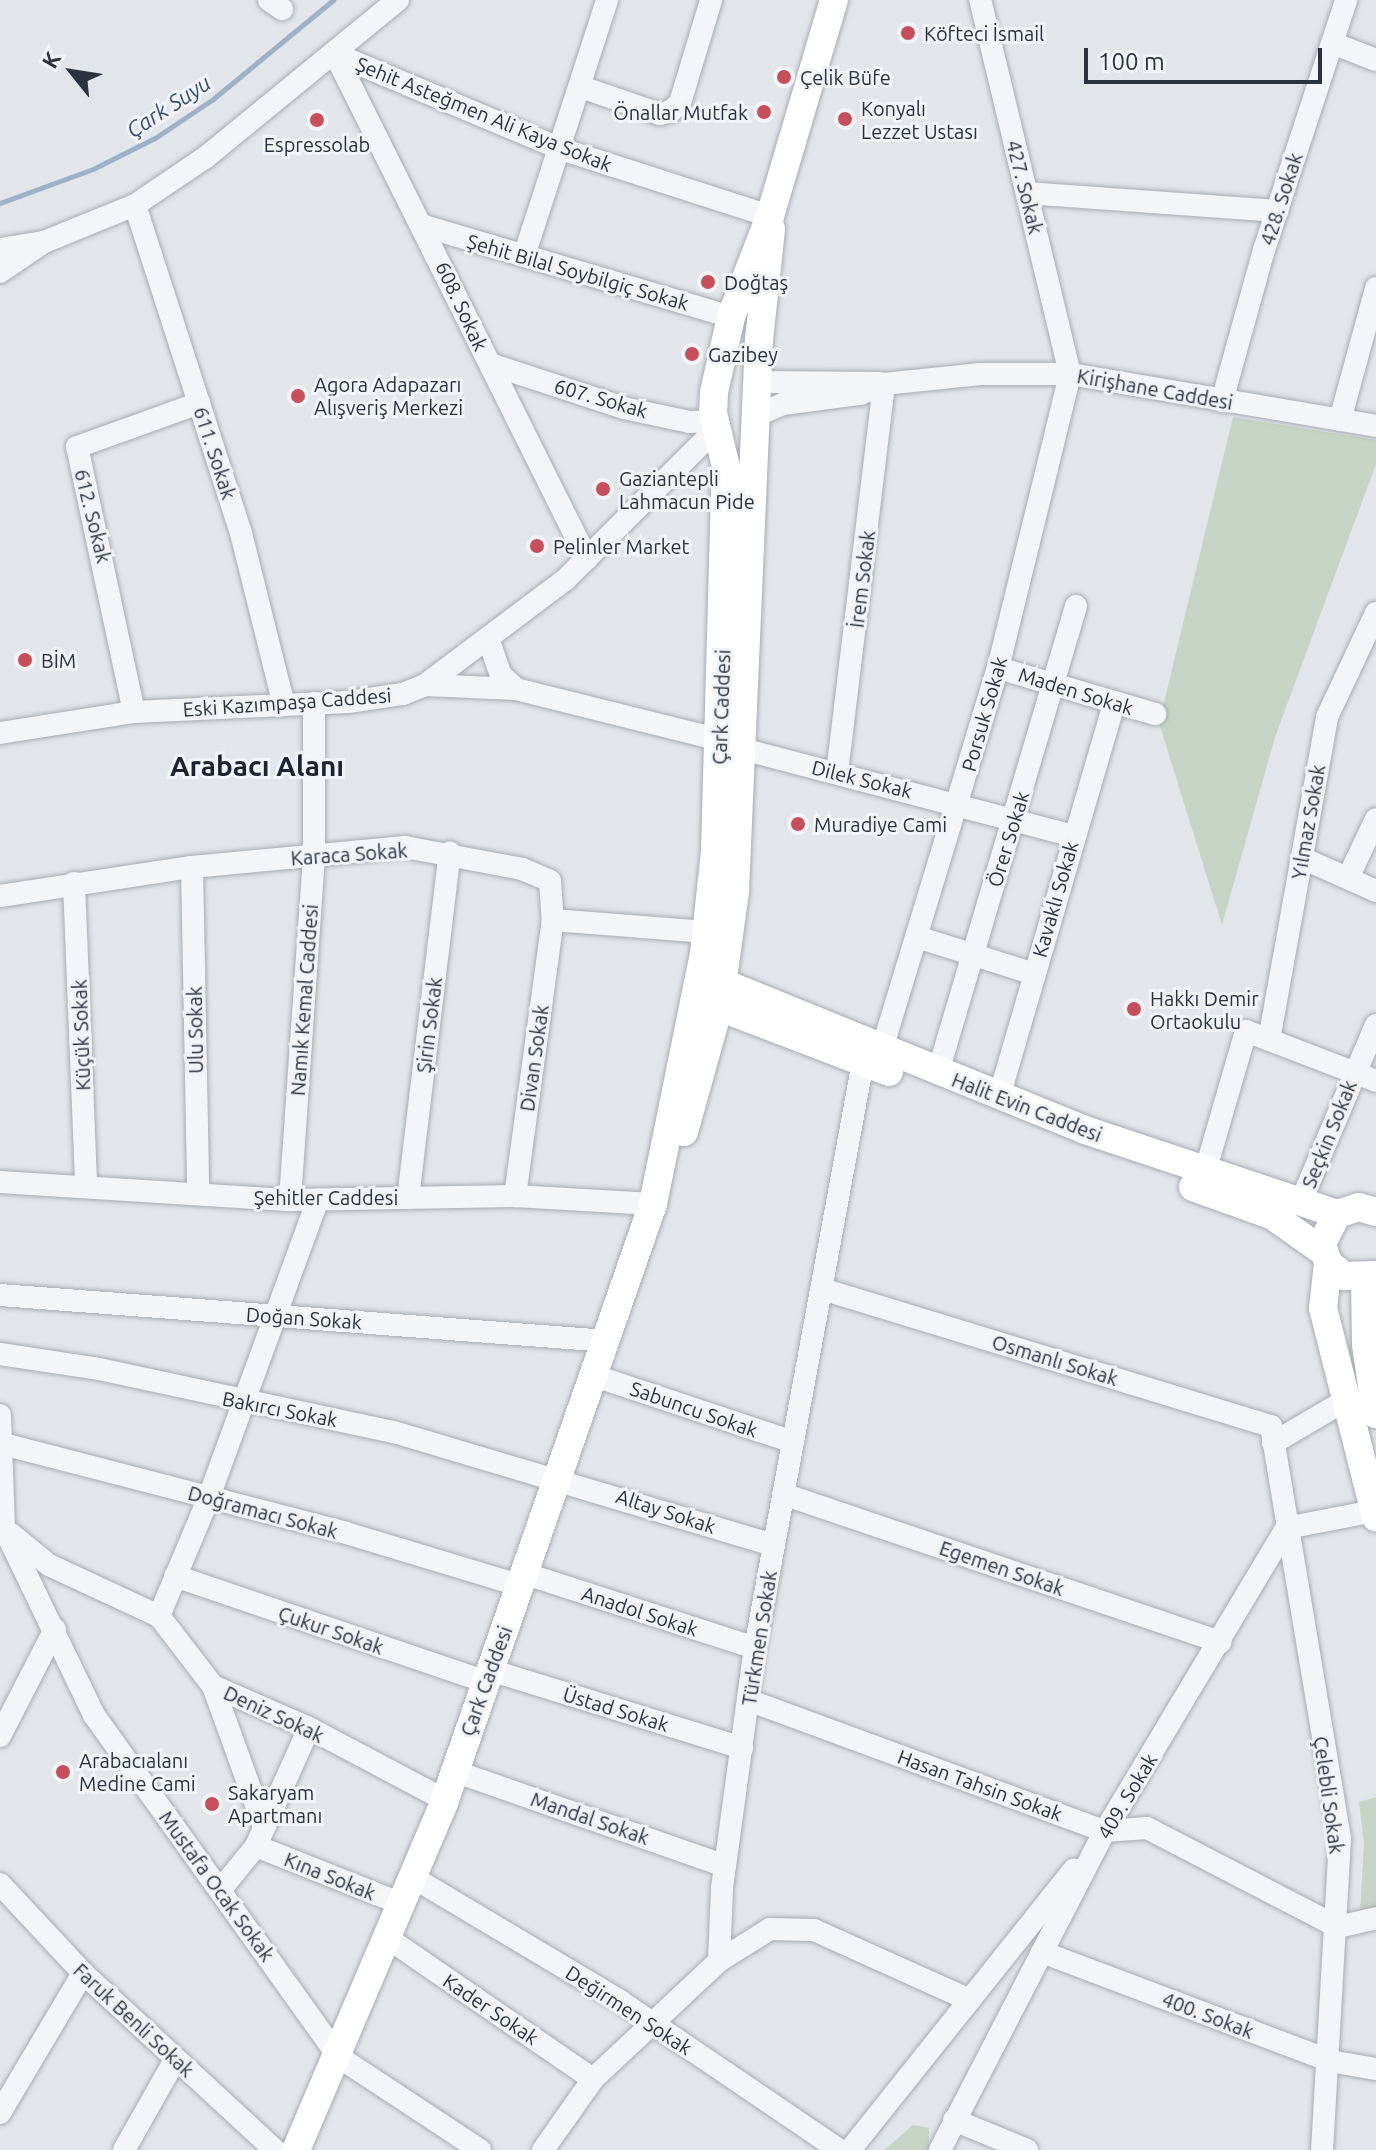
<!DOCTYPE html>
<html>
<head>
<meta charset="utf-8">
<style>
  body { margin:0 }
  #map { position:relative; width:1376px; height:2150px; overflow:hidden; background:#e2e5e9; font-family:Ubuntu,sans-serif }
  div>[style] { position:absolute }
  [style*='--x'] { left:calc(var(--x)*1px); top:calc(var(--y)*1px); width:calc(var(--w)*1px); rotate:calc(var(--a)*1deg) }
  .green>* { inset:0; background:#c7d3c4 }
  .stream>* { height:5px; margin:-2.5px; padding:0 2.5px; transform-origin:2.5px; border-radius:2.5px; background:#9fb1c7 }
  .roads { filter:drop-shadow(0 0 2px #a7acb3) drop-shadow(0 0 2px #a7acb3) }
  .minor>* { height:22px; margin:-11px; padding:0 11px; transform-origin:11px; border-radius:11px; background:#f4f5f8 }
  .major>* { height:28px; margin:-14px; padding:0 14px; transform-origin:14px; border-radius:14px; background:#fff }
  .dots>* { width:22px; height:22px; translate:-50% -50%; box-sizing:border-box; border:4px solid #f1f3f7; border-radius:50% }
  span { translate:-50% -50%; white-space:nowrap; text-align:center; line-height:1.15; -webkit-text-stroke:6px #f1f3f7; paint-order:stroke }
  .poi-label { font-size:20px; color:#2b3240 }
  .left { translate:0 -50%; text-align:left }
  .right { translate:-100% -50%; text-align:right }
  .street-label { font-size:20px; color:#2b3240 }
  .water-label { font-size:22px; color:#384f71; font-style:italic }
  .district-label { font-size:28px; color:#1d2331; font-weight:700 }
  .north { position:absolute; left:32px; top:32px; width:80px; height:80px; -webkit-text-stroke:6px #f1f3f7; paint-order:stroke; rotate:300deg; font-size:22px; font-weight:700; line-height:32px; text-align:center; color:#2b3240 }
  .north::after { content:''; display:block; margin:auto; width:28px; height:36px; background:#2b3240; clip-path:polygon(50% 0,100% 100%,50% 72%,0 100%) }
  .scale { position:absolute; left:1084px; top:48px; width:238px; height:36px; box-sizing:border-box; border:4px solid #2b3240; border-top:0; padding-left:10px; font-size:24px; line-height:28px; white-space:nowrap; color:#2b3240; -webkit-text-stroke:6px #f1f3f7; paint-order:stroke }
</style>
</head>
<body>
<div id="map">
  <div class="green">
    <div style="clip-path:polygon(1233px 417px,1376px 440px,1376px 464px,1275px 737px,1222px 925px,1159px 723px)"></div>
    <div style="clip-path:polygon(1376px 1797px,1376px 1908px,1360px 1912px,1364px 1844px,1359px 1802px)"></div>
    <div style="clip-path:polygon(913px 2125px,929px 2128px,929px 2150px,884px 2150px)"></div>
  </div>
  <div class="stream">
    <div style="--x:0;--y:203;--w:99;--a:-20.1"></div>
    <div style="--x:93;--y:169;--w:69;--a:-26.6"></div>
    <div style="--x:155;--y:138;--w:70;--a:-33.9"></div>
    <div style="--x:213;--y:99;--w:156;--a:-39.5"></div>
  </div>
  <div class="roads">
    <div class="minor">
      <div style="--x:269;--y:0;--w:16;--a:35"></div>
      <div style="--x:1332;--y:43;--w:47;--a:21.1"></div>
      <div style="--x:335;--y:54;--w:564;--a:63.48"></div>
      <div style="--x:335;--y:54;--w:245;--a:22.8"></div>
      <div style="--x:561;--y:149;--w:219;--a:17.8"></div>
      <div style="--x:581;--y:87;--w:83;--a:18.9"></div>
      <div style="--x:660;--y:114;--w:11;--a:-15"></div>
      <div style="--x:671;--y:111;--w:12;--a:-42"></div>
      <div style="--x:680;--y:103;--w:108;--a:-73.2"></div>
      <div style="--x:1027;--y:193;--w:251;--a:4.1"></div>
      <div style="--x:135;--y:205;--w:345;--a:72.1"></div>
      <div style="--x:241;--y:533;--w:177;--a:76"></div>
      <div style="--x:424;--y:226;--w:320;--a:16.5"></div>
      <div style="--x:0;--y:249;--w:45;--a:-9"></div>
      <div style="--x:44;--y:242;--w:98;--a:-22.1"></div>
      <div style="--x:135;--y:205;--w:86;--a:-34.1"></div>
      <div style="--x:206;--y:157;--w:248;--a:-39.3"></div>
      <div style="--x:524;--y:256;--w:269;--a:-72"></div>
      <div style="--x:0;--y:272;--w:53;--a:-34.3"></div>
      <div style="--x:490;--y:364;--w:141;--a:18.2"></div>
      <div style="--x:624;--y:408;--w:67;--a:12"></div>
      <div style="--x:690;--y:422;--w:25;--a:-2"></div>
      <div style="--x:757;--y:382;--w:122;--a:0.5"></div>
      <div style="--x:1222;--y:401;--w:157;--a:-74.5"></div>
      <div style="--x:1264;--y:250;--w:263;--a:-71.8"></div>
      <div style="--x:757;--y:415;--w:28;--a:-23"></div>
      <div style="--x:783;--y:404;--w:78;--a:-7.4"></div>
      <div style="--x:860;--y:394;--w:26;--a:-23"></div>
      <div style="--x:884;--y:384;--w:97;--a:-5.9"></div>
      <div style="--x:980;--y:374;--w:90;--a:0"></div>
      <div style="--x:1070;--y:374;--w:310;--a:9.6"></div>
      <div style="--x:1340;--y:420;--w:137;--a:-74.7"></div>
      <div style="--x:489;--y:641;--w:36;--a:71"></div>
      <div style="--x:501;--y:675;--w:21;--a:43"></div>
      <div style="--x:998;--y:668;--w:164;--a:16.3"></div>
      <div style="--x:425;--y:685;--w:91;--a:2.5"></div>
      <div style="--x:516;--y:689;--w:211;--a:14"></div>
      <div style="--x:134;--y:712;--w:271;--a:-102.1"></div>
      <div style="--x:77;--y:447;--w:130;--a:-19.8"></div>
      <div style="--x:0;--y:733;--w:136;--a:-8.9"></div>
      <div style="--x:134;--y:712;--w:214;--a:-2.7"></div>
      <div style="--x:348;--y:702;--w:56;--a:-8.3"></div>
      <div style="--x:403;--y:694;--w:24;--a:-22"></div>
      <div style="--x:425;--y:685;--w:175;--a:-36.9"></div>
      <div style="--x:565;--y:580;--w:215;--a:-45"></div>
      <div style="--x:742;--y:749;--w:343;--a:14.7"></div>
      <div style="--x:837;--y:773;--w:392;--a:-83.1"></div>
      <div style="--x:1302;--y:858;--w:81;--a:24"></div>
      <div style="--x:192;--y:867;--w:326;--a:88.9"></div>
      <div style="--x:1348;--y:878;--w:65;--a:-64.6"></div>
      <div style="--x:74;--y:883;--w:303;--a:87.7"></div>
      <div style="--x:0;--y:896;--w:194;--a:-8.6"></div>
      <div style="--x:192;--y:867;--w:214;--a:-5.4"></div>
      <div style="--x:405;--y:847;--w:119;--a:10.6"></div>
      <div style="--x:522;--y:869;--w:30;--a:23"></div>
      <div style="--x:550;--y:881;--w:39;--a:86"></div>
      <div style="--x:553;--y:920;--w:154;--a:4.5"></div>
      <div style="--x:917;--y:937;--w:123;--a:17.5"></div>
      <div style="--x:1269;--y:1040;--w:328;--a:-79.8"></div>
      <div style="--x:1327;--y:717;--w:115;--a:-64.8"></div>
      <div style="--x:882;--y:1049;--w:398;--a:-73.1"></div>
      <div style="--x:998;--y:668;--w:303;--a:-76.2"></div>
      <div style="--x:1070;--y:374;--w:385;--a:-103.5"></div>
      <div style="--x:938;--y:1072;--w:486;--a:-73.5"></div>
      <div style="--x:999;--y:1097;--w:410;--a:-73.7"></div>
      <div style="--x:1205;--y:1172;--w:147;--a:-73.8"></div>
      <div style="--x:1246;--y:1031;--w:139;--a:21"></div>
      <div style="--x:0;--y:1182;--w:291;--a:3.6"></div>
      <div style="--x:290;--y:1200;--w:225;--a:-1"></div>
      <div style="--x:515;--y:1196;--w:138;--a:3.3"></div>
      <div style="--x:515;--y:1196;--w:279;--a:-82.2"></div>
      <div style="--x:408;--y:1198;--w:348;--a:-83.1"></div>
      <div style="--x:1302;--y:1199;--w:189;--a:-67"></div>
      <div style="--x:290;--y:1200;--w:345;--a:-86"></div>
      <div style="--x:314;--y:856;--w:153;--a:-90"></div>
      <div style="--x:822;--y:1289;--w:469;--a:17"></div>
      <div style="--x:1271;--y:1426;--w:419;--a:80.5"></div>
      <div style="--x:1340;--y:1839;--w:312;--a:93.3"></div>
      <div style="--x:0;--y:1295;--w:610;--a:4.33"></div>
      <div style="--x:0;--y:1354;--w:100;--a:8.6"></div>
      <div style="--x:99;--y:1369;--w:302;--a:12.1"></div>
      <div style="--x:394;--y:1432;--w:396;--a:16.6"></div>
      <div style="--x:595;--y:1376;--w:209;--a:18.4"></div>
      <div style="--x:0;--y:1415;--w:113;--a:88"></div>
      <div style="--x:4;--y:1528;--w:208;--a:64.3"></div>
      <div style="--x:94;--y:1715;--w:421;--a:54.4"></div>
      <div style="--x:339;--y:2057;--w:169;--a:33.4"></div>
      <div style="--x:1273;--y:1443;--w:85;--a:-30.5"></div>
      <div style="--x:3;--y:1444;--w:354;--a:14.5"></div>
      <div style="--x:346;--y:1533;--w:183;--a:16.8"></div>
      <div style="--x:783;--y:1494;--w:462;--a:18.7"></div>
      <div style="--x:11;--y:1534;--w:49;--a:39.2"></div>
      <div style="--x:49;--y:1565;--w:121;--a:24.9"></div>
      <div style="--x:159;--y:1616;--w:88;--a:52.4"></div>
      <div style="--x:213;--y:1686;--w:105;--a:23.6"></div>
      <div style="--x:309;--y:1728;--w:154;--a:27.9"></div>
      <div style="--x:526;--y:1574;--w:241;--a:17.9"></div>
      <div style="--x:175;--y:1576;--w:329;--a:18.8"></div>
      <div style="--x:159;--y:1616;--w:129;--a:-67.2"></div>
      <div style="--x:209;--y:1497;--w:317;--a:-69.9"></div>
      <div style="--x:490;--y:1670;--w:264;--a:17.2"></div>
      <div style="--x:213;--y:1686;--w:150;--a:70.1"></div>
      <div style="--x:748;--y:1700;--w:380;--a:20.2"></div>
      <div style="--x:1105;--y:1831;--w:42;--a:-4.1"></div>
      <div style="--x:1147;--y:1828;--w:215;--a:27.4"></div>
      <div style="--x:1338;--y:1927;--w:39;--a:-13"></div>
      <div style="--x:0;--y:1736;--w:120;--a:-62.8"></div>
      <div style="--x:454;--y:1771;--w:287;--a:19.3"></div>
      <div style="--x:256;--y:1846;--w:159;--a:21.7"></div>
      <div style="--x:414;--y:1878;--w:240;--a:30.8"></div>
      <div style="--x:620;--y:2001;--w:265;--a:34.2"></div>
      <div style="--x:0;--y:1884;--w:122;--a:47"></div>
      <div style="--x:83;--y:1973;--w:261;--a:42.7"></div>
      <div style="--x:221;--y:1889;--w:55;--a:-50.9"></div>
      <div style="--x:256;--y:1846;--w:129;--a:-65.8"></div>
      <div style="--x:389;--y:1939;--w:247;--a:34.5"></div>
      <div style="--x:1042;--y:1952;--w:308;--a:20.7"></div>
      <div style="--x:1330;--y:2061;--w:47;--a:9.9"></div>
      <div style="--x:719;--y:1961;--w:60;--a:-32.1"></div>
      <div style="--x:770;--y:1929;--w:44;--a:1.3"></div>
      <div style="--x:814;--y:1930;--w:171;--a:24.2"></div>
      <div style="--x:0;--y:2113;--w:163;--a:-59.3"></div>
      <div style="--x:954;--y:2120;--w:79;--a:22.3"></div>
      <div style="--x:124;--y:2150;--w:103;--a:-60.5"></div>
      <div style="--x:543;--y:2150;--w:87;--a:-54.8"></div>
      <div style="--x:593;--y:2079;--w:173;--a:-43.1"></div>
      <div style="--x:719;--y:1961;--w:73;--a:-87.6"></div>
      <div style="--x:722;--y:1888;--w:242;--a:-82.2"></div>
      <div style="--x:755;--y:1648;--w:596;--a:-79.56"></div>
      <div style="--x:850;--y:2150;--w:359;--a:-51.4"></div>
      <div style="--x:940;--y:2150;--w:359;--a:-62.7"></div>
      <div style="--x:1105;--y:1831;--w:353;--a:-59.1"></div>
      <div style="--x:1286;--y:1528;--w:90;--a:-10.9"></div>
    </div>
    <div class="major">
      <div style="--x:706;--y:976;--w:409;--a:22.1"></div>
      <div style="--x:1085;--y:1130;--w:266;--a:18.4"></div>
      <div style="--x:703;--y:1001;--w:199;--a:20.9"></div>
      <div style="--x:684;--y:1132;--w:130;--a:-74.4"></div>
      <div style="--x:719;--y:1007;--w:117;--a:-82.1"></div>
      <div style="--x:735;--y:891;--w:552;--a:-87.51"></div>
      <div style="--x:759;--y:340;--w:112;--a:-83.8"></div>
      <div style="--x:1193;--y:1187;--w:85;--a:19.9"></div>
      <div style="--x:1273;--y:1216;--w:62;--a:35.2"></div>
      <div style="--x:1376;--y:1212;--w:18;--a:-164"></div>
      <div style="--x:1359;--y:1207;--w:23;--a:162"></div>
      <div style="--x:1337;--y:1214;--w:34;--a:117"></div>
      <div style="--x:1322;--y:1244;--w:20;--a:72"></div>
      <div style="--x:1328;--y:1263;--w:21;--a:39"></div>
      <div style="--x:1344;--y:1276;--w:32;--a:-2"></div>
      <div style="--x:1328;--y:1263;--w:45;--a:96.3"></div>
      <div style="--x:1323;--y:1308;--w:216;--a:75.8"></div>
      <div style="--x:1365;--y:1279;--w:65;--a:89.1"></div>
      <div style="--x:1366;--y:1344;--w:71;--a:81.9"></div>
      <div style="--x:296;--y:2150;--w:380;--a:-66.9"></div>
      <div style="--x:445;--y:1800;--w:631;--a:-70.76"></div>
      <div style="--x:653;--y:1204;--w:256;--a:-78.5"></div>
      <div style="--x:704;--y:953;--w:103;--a:-83.8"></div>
      <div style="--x:715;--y:851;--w:384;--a:-88.4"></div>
      <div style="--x:726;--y:467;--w:56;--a:-103.5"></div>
      <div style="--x:713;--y:413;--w:21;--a:-87"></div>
      <div style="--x:714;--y:392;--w:77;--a:-77.2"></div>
      <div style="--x:731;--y:317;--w:108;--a:-68.9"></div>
      <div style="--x:770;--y:216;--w:225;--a:-73.5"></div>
    </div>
  </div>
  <div class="dots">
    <div style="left:908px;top:33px;background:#c5505c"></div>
    <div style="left:784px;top:77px;background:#c5505c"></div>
    <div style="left:764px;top:112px;background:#c5505c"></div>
    <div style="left:845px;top:119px;background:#c5505c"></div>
    <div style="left:317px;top:120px;background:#c5505c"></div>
    <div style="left:708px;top:282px;background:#c5505c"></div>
    <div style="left:692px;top:354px;background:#c5505c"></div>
    <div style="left:298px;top:396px;background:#c5505c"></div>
    <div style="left:603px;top:489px;background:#c5505c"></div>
    <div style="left:537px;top:546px;background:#c5505c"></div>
    <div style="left:25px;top:660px;background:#c5505c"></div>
    <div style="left:798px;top:824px;background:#c5505c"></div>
    <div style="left:1134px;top:1009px;background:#c5505c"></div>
    <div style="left:63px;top:1772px;background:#c5505c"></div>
    <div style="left:212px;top:1804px;background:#c5505c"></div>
  </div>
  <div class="poi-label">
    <span class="left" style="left:924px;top:33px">Köfteci İsmail</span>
    <span class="left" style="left:800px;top:77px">Çelik Büfe</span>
    <span class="left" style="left:861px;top:120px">Konyalı<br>Lezzet Ustası</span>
    <span class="right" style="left:748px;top:112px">Önallar Mutfak</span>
    <span style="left:317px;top:144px">Espressolab</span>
    <span class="left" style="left:724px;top:282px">Doğtaş</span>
    <span class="left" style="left:708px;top:354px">Gazibey</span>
    <span class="left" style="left:314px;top:396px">Agora Adapazarı<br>Alışveriş Merkezi</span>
    <span class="left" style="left:619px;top:490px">Gaziantepli<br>Lahmacun Pide</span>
    <span class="left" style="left:553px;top:546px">Pelinler Market</span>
    <span class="left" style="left:41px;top:660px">BİM</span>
    <span class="left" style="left:814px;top:824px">Muradiye Cami</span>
    <span class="left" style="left:1150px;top:1010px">Hakkı Demir<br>Ortaokulu</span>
    <span class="left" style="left:79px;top:1772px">Arabacıalanı<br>Medine Cami</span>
    <span class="left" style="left:228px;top:1804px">Sakaryam<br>Apartmanı</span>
  </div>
  <div class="street-label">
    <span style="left:484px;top:114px;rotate:22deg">Şehit Asteğmen Ali Kaya Sokak</span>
    <span style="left:1025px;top:187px;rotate:76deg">427. Sokak</span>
    <span style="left:1281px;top:199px;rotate:-72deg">428. Sokak</span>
    <span style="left:578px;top:272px;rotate:16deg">Şehit Bilal Soybilgiç Sokak</span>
    <span style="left:462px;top:306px;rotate:65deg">608. Sokak</span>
    <span style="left:1155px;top:389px;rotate:10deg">Kirişhane Caddesi</span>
    <span style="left:601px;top:398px;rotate:16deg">607. Sokak</span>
    <span style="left:215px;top:453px;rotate:72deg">611. Sokak</span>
    <span style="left:93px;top:516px;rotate:76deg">612. Sokak</span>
    <span style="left:862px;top:579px;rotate:-83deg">İrem Sokak</span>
    <span style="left:1076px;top:691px;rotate:17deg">Maden Sokak</span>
    <span style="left:287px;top:702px;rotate:-4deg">Eski Kazımpaşa Caddesi</span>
    <span style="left:721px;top:707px;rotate:-88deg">Çark Caddesi</span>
    <span style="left:984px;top:714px;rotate:-74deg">Porsuk Sokak</span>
    <span style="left:862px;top:779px;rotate:14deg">Dilek Sokak</span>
    <span style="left:1308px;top:822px;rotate:-80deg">Yılmaz Sokak</span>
    <span style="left:1008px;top:839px;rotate:-73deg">Örer Sokak</span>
    <span style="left:349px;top:854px;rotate:-4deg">Karaca Sokak</span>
    <span style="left:1055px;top:899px;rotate:-74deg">Kavaklı Sokak</span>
    <span style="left:304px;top:1000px;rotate:-86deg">Namık Kemal Caddesi</span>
    <span style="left:429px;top:1025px;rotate:-83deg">Şirin Sokak</span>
    <span style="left:195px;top:1030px;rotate:-91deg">Ulu Sokak</span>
    <span style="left:81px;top:1035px;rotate:-92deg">Küçük Sokak</span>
    <span style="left:534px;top:1058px;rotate:-82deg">Divan Sokak</span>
    <span style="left:1027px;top:1107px;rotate:21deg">Halit Evin Caddesi</span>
    <span style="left:1329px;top:1134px;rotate:-68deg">Seçkin Sokak</span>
    <span style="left:326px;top:1197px">Şehitler Caddesi</span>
    <span style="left:304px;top:1318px;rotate:4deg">Doğan Sokak</span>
    <span style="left:1055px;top:1360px;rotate:17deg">Osmanlı Sokak</span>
    <span style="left:280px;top:1409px;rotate:11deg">Bakırcı Sokak</span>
    <span style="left:694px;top:1409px;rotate:19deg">Sabuncu Sokak</span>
    <span style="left:666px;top:1511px;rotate:18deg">Altay Sokak</span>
    <span style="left:263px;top:1512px;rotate:15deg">Doğramacı Sokak</span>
    <span style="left:1002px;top:1568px;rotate:19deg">Egemen Sokak</span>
    <span style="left:640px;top:1611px;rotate:18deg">Anadol Sokak</span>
    <span style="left:331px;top:1630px;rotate:19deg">Çukur Sokak</span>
    <span style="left:759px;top:1638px;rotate:-81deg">Türkmen Sokak</span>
    <span style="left:486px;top:1681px;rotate:-70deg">Çark Caddesi</span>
    <span style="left:616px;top:1709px;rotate:17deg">Üstad Sokak</span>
    <span style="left:274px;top:1714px;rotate:25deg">Deniz Sokak</span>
    <span style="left:980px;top:1785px;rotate:20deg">Hasan Tahsin Sokak</span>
    <span style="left:1329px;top:1795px;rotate:82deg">Çelebli Sokak</span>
    <span style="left:1127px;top:1796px;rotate:-59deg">409. Sokak</span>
    <span style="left:590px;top:1818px;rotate:19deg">Mandal Sokak</span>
    <span style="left:330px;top:1876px;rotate:22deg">Kına Sokak</span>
    <span style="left:217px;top:1886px;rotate:54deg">Mustafa Ocak Sokak</span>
    <span style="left:491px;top:2009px;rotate:34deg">Kader Sokak</span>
    <span style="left:629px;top:2010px;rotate:33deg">Değirmen Sokak</span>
    <span style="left:1208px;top:2015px;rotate:21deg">400. Sokak</span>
    <span style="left:134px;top:2020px;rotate:43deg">Faruk Benli Sokak</span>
  </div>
  <div class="water-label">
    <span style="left:168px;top:106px;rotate:-33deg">Çark Suyu</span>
  </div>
  <div class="district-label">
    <span style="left:257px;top:766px">Arabacı Alanı</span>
  </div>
  <div class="north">K</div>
  <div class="scale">100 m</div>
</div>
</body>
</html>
